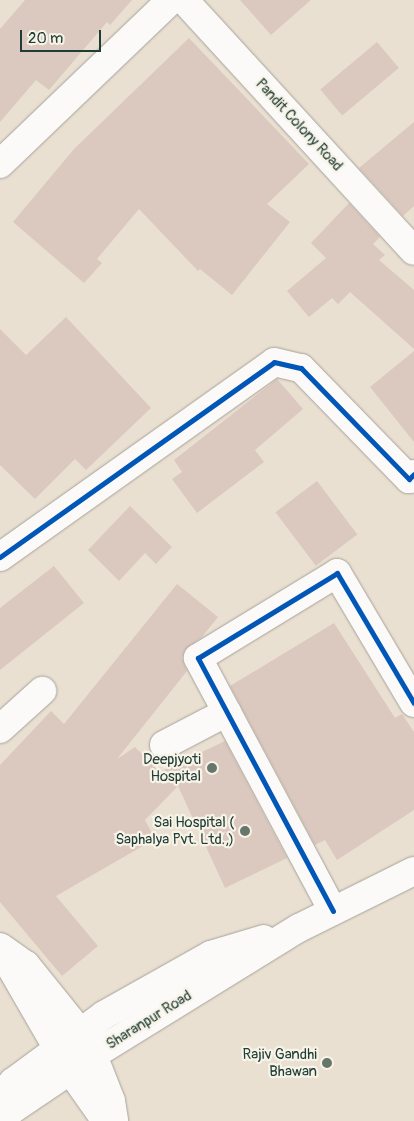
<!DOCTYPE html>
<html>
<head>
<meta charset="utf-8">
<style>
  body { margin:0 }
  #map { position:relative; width:414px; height:1121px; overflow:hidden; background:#eae0d2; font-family:Pangolin,sans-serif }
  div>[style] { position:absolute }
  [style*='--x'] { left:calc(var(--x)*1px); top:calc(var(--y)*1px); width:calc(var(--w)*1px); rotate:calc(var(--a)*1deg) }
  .building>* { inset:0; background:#dbc8bf; transform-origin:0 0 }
  .roads { filter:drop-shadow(0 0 1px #a5a39a) drop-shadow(0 0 1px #a5a39a) }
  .minor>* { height:28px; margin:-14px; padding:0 14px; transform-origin:14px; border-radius:14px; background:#fcfaf8 }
  .major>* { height:28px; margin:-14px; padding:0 14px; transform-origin:14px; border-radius:14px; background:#fcfaf8 }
  .cycleway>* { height:5px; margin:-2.5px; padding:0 2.5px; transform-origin:2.5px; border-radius:2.5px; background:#0057b8 }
  .dots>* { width:14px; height:14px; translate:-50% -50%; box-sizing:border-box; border:2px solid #f7f3e8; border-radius:50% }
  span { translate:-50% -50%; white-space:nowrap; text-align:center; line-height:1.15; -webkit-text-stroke:4.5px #f7f3e8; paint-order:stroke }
  .street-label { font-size:15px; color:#1f3d34 }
  .poi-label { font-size:15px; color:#1f3d34 }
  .right { translate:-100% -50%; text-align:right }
  .scale { position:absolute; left:20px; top:30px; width:81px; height:22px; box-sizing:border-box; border:2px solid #1f3d34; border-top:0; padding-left:6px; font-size:15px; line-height:18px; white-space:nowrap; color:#1f3d34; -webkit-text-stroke:4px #f7f3e8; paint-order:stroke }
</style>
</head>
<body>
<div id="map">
  <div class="building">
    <div style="clip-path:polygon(25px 0,132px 0,110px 25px,107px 22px,49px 90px,36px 80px,0 122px,0 29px)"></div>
    <div style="clip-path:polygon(240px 0,311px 0,271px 35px)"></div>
    <div style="clip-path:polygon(189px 38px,309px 164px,267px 204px,290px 222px,232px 295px,200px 269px,198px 271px,139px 209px,97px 259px,102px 263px,84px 283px,13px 222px,74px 149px)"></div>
    <div style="left:377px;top:42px;width:34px;height:74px;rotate:50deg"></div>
    <div style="clip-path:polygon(414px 122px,414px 206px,403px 216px,359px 168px)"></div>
    <div style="clip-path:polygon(349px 203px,380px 237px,373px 244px,385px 255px,379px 260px,414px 290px,414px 349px,350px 292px,338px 304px,332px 298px,309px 317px,287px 291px,326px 258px,311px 243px)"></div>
    <div style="clip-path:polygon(66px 317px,151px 408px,86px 470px,75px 459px,35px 499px,0 465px,0 329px,26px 355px)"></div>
    <div style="clip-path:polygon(414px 351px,414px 442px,370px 387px)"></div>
    <div style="clip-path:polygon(277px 379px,303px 409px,255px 450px,264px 462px,197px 513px,172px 479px,182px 472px,174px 460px)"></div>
    <div style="left:317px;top:481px;width:67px;height:52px;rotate:53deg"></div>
    <div style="clip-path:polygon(130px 506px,172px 547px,156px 564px,145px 553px,119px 581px,88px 550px)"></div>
    <div style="clip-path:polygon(54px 566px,84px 603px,0 670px,0 608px)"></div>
    <div style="clip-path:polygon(177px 584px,218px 617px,202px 637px,185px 650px,182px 658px,187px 671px,117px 759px,135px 747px,160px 772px,225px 741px,287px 858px,225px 888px,178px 786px,145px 820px,155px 839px,56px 896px,98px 946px,62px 976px,0 902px,0 765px,51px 711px,64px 724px)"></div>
    <div style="clip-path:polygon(334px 623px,395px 718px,402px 714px,414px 732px,414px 810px,337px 860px,325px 840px,315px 845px,230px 686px)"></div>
  </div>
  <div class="roads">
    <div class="minor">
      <div style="--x:184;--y:0;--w:340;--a:47.5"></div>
      <div style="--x:0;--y:164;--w:237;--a:-43.8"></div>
      <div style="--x:0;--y:557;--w:336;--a:-35.4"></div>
      <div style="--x:274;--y:362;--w:28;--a:13"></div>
      <div style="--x:301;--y:368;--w:155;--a:45.8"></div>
      <div style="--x:409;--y:479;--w:7;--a:-45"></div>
      <div style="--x:0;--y:729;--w:57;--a:-42.1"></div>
      <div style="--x:164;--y:745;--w:71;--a:-27.6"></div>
      <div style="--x:333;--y:911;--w:287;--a:-118.1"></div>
      <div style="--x:198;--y:658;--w:163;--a:-31.4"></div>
      <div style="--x:337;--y:573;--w:151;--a:59.4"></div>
      <div style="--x:0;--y:947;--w:32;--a:35"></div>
      <div style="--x:26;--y:965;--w:86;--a:51.1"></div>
      <div style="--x:80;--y:1032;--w:26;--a:61"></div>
      <div style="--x:93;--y:1055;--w:49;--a:68.6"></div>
      <div style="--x:111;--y:1101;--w:20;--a:81"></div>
      <div style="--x:2;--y:952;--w:136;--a:60"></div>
      <div style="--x:70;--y:1070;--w:62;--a:54.8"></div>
    </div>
    <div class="major">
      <div style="--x:0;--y:1098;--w:21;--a:-51"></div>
      <div style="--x:13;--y:1082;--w:113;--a:-36.4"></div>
      <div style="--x:104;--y:1015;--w:123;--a:-29.3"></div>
      <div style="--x:211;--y:955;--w:55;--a:-16.8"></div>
      <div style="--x:0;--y:1112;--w:13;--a:-13"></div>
      <div style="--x:13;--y:1109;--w:97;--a:-34"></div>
      <div style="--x:93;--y:1055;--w:242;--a:-31.7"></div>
      <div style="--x:299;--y:928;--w:128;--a:-26.4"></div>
    </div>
  </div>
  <div class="cycleway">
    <div style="--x:0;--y:557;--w:336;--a:-35.4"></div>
    <div style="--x:274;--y:362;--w:28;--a:13"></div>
    <div style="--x:301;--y:368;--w:155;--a:45.8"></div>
    <div style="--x:409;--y:479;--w:7;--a:-45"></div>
    <div style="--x:333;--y:911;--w:287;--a:-118.1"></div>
    <div style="--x:198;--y:658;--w:163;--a:-31.4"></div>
    <div style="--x:337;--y:573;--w:151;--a:59.4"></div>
  </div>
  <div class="dots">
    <div style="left:212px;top:768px;background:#66766b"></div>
    <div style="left:245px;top:831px;background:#66766b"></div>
    <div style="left:327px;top:1063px;background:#66766b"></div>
  </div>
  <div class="street-label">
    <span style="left:299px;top:125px;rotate:47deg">Pandit Colony Road</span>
    <span style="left:149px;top:1020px;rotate:-32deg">Sharanpur Road</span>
  </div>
  <div class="poi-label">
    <span class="right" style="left:201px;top:768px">Deepjyoti<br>Hospital</span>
    <span class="right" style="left:234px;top:831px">Sai Hospital (<br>Saphalya Pvt. Ltd.,)</span>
    <span class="right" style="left:317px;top:1063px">Rajiv Gandhi<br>Bhawan</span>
  </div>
  <div class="scale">20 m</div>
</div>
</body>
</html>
